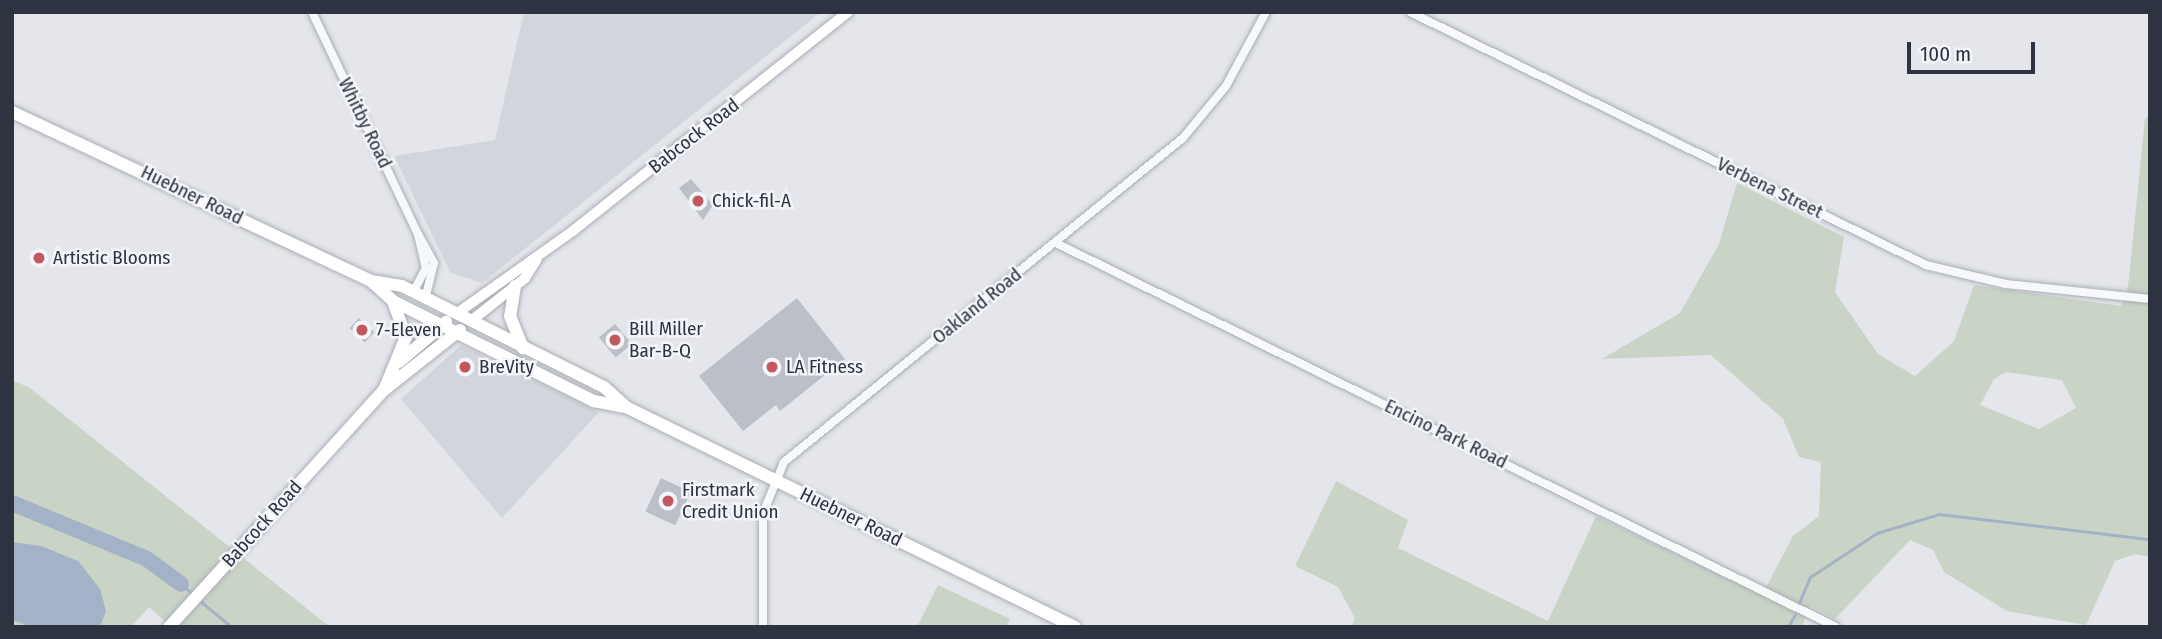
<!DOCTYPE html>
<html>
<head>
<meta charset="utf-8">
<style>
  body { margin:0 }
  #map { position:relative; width:2162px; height:639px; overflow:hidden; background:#e4e6eb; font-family:"Fira Sans Condensed",sans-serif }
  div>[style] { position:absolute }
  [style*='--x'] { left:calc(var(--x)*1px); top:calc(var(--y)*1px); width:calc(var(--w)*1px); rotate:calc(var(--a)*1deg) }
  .built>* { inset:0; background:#d3d5dc }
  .green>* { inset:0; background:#c9d4c6 }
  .water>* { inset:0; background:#a4b2c7 }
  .stream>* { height:2.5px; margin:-1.25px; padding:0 1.25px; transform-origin:1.25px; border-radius:1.25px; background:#a4b2c7 }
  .river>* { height:16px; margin:-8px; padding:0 8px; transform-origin:8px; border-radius:8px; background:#a4b2c7 }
  .building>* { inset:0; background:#bcbfc7; transform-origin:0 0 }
  .roads { filter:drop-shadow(0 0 2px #aaadb5) drop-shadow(0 0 2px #aaadb5) }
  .street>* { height:8px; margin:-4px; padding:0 4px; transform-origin:4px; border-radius:4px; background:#f7f8f9 }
  .secondary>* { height:10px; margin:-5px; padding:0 5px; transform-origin:5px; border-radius:5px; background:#fff }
  .primary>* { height:12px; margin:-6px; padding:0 6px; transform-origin:6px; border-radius:6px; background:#fff }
  .dots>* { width:19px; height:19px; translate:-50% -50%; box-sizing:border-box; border:4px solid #f4f5f8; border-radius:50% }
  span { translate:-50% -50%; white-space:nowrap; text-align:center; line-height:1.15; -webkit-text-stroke:5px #f4f5f8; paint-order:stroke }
  .street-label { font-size:19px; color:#2e3342 }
  .poi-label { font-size:19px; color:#2e3342 }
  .left { translate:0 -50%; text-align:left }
  .frame { position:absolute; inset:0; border:14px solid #2e3342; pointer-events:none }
  .scale { position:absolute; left:1907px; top:42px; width:128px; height:32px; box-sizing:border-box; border:4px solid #2e3342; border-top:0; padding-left:9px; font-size:21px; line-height:24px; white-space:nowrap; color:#2e3342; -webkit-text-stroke:5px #f4f5f8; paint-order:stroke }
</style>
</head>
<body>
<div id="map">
  <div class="built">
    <div style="clip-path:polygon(524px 12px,821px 12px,482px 283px,451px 273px,394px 156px,495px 140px)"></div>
    <div style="clip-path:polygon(461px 345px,599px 412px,502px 518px,401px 399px)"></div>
  </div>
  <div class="green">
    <div style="clip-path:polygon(evenodd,2150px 114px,2150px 557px,2135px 554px,2115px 561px,2086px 625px,2007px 611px,1944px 572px,1933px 550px,1910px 540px,1835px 619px,1810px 606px,1802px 627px,1351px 627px,1355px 618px,1338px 587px,1295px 566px,1336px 481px,1408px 520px,1398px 548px,1548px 621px,1596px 516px,1762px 595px,1793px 536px,1819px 516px,1821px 462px,1799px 457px,1783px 419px,1711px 355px,1602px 359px,1680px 313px,1719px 244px,1737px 183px,1844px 237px,1835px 292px,1878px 354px,1915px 376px,1954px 341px,1974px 285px,2121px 306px,2128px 287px,2145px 119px,2150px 114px,2006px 372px,2062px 380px,2076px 408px,2039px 429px,1980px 405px,1994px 379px,2006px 372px)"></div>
    <div style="clip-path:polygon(12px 380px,30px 388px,330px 627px,172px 627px,149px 607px,131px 627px,12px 627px)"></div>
    <div style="clip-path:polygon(938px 585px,1010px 619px,1006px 627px,917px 627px)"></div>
  </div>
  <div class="water">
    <div style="clip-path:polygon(12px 542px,41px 546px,78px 561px,100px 589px,106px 611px,100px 627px,32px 627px,12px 620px)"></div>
  </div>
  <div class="stream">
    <div style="--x:181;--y:584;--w:14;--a:39"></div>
    <div style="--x:199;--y:600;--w:43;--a:39.3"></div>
    <div style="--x:1799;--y:603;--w:28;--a:-67"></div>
    <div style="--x:1810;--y:577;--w:80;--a:-33.3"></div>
    <div style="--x:1877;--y:533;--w:65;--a:-17"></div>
    <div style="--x:1939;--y:514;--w:212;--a:6.8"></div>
    <div style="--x:1788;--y:627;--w:14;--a:-60"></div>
  </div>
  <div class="river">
    <div style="--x:12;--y:503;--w:146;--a:22.5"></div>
    <div style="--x:147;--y:559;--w:42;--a:36.3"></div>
  </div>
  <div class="building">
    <div style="clip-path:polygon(691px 179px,713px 205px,703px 220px,679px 188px)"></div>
    <div style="clip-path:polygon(797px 298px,845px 359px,780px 411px,776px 405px,743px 431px,699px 376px)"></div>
    <div style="left:359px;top:318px;width:21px;height:14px;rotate:43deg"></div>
    <div style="left:615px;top:324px;width:26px;height:21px;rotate:50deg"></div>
    <div style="left:661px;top:478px;width:33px;height:37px;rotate:25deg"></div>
  </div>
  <div class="roads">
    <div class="street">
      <div style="--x:312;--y:12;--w:246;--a:64.5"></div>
      <div style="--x:418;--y:234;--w:35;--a:77"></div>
      <div style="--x:426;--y:268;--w:27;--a:118"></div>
      <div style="--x:1410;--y:12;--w:575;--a:26.12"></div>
      <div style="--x:1926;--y:265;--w:82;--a:13.4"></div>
      <div style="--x:2006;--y:284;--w:145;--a:5.9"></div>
      <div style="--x:418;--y:234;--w:33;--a:61"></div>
      <div style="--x:434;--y:263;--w:36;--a:104"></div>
      <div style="--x:1056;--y:243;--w:869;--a:26.21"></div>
      <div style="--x:763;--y:627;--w:114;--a:-90"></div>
      <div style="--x:763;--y:513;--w:55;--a:-67.6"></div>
      <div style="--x:784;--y:462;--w:514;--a:-39.08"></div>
      <div style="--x:1183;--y:138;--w:67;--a:-50.4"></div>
      <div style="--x:1226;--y:86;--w:84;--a:-61.6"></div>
    </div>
    <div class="secondary">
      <div style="--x:456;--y:314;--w:145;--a:-35.4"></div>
      <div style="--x:574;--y:230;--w:350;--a:-38.5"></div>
      <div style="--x:471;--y:321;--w:69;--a:-38.5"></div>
      <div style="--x:525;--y:278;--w:22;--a:-58"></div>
    </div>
    <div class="primary">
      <div style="--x:12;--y:112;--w:397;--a:25.2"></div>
      <div style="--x:371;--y:281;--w:31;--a:9"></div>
      <div style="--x:402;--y:286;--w:226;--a:26.6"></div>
      <div style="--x:604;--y:387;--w:28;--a:42"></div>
      <div style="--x:371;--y:281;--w:30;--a:42"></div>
      <div style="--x:393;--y:301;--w:225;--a:26.5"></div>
      <div style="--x:594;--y:401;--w:33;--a:11"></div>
      <div style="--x:626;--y:407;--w:500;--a:26.1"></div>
      <div style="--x:515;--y:286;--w:30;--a:99"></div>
      <div style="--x:510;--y:316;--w:35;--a:68"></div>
      <div style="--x:399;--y:362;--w:62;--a:-40.4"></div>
      <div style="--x:384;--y:390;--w:97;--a:-38.3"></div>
      <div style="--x:169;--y:627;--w:320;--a:-47.8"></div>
      <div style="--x:384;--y:390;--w:57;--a:-67.5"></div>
      <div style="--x:406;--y:337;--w:38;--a:-110"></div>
    </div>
  </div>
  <div class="dots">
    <div style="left:698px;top:201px;background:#c15860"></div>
    <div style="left:39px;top:258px;background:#c15860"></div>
    <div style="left:362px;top:330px;background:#c15860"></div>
    <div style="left:615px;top:340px;background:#c15860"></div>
    <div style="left:465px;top:367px;background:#c15860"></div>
    <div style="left:772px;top:367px;background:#c15860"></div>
    <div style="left:668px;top:501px;background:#c15860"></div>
  </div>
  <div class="street-label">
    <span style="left:365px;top:123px;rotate:64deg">Whitby Road</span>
    <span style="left:694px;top:136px;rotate:-38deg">Babcock Road</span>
    <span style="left:1770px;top:188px;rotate:26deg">Verbena Street</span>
    <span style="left:192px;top:195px;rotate:26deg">Huebner Road</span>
    <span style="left:977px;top:306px;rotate:-39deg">Oakland Road</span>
    <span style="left:1446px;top:434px;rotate:26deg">Encino Park Road</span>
    <span style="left:851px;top:517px;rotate:26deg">Huebner Road</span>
    <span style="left:262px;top:524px;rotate:-48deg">Babcock Road</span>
  </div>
  <div class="poi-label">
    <span class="left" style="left:712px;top:201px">Chick-fil-A</span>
    <span class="left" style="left:53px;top:258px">Artistic Blooms</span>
    <span class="left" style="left:629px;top:340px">Bill Miller<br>Bar-B-Q</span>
    <span class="left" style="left:376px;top:330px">7-Eleven</span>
    <span class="left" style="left:479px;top:367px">BreVity</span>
    <span class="left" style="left:786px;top:367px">LA Fitness</span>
    <span class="left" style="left:682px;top:501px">Firstmark<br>Credit Union</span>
  </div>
  <div class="frame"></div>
  <div class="scale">100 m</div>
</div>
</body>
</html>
